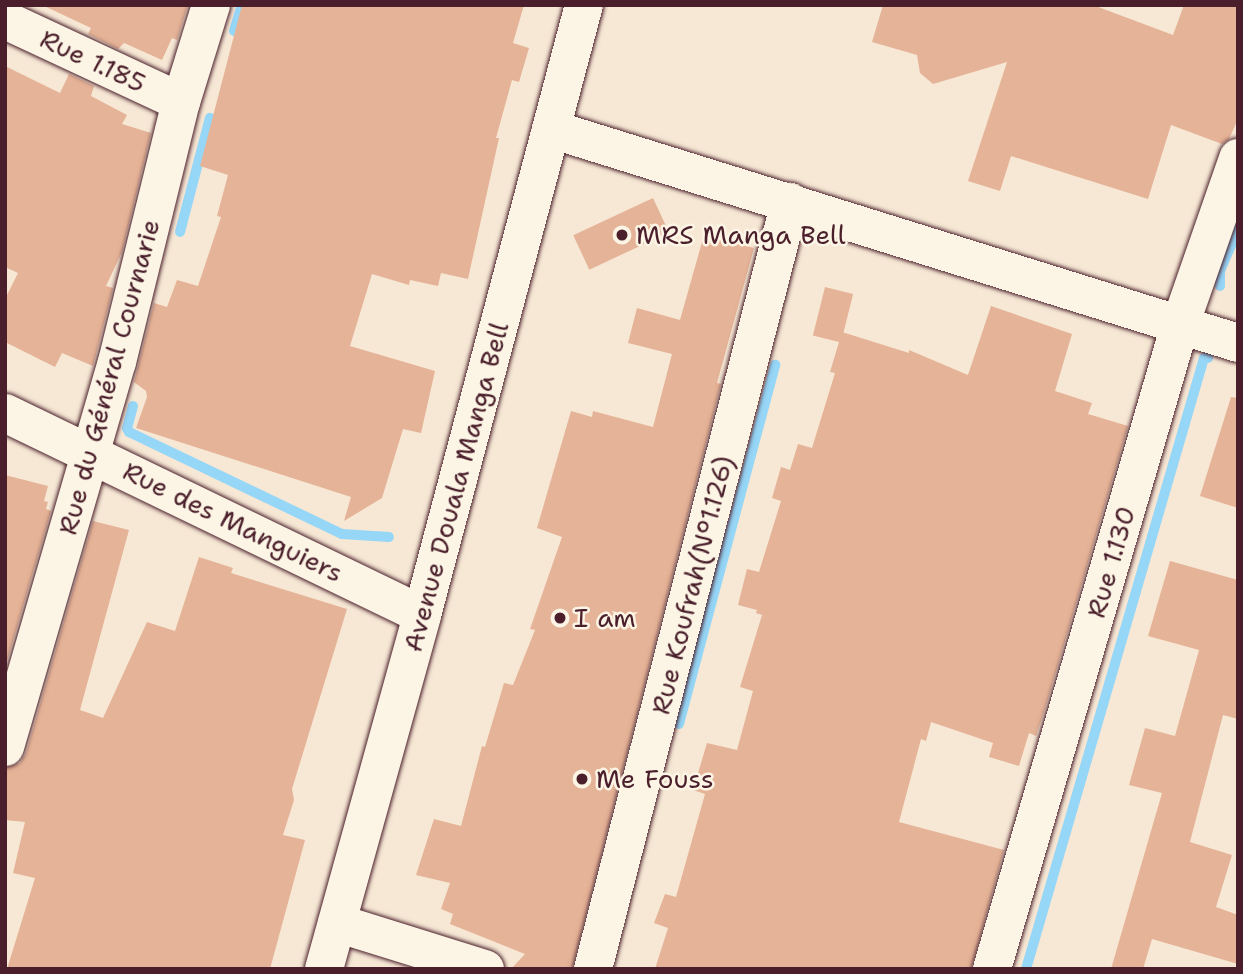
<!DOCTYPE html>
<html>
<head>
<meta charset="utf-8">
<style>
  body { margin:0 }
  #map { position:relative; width:1243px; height:974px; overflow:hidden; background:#f7e8d5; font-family:"Shantell Sans",sans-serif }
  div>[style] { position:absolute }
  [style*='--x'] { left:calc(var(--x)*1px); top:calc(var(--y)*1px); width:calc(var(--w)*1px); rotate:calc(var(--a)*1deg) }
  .stream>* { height:10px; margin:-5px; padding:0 5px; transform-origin:5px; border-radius:5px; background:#96d6f7 }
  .building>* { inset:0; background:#e5b397; transform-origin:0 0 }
  .roads { filter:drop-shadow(0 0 2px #4a1f2b) drop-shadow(0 0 2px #4a1f2b) }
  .minor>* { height:38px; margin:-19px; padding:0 19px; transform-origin:19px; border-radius:19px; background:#fcf5e5 }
  .dots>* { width:19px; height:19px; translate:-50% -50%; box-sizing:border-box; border:4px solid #fcf5e5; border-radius:50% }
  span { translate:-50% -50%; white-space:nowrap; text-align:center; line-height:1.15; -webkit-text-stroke:5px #fcf5e5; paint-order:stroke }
  .street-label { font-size:26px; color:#4a1f2b }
  .poi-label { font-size:26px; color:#4a1f2b }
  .left { translate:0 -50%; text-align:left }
  .frame { position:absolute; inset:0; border:7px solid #4a1f2b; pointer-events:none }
</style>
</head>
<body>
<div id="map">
  <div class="stream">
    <div style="--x:234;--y:31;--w:27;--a:-73"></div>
    <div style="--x:180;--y:232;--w:118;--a:-75.3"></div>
    <div style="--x:1220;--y:286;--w:15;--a:-90"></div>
    <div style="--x:1220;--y:271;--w:46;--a:-66.8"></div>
    <div style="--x:133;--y:406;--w:23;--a:105"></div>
    <div style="--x:127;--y:428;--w:4;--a:63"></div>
    <div style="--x:129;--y:432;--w:236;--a:25.6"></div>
    <div style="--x:342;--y:534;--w:47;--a:3.7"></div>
    <div style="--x:679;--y:724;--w:372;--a:-75"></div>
    <div style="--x:1026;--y:969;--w:636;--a:-73.76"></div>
    <div style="--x:1204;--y:358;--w:4;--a:0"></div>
  </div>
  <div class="building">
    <div style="clip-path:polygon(42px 5px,188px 5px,177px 40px,172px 38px,162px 60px,124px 43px,118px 49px,88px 34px,91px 28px)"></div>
    <div style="clip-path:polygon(242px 5px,524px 5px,513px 43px,529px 48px,519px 82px,512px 80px,496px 138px,499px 138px,468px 279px,441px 273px,438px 286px,410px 280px,409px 285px,372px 274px,350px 346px,435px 371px,421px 433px,403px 429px,382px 498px,344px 521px,351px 497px,136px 428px,147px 397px,146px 391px,134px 382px,154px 303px,167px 307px,177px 280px,198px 286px,221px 217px,217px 216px,228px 175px,200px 166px)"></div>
    <div style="clip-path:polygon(883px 5px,1093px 5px,1173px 35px,1184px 5px,1238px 5px,1238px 119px,1229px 139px,1222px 144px,1171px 125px,1148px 199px,1011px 156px,1000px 191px,968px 181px,1007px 62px,933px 84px,920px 73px,917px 55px,872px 42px)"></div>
    <div style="clip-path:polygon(5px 66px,60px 93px,69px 74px,94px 86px,91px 96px,127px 115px,122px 124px,151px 133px,122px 252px,106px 286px,113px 288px,93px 366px,62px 353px,55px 367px,5px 342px,5px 299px,18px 273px,5px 267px)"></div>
    <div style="left:653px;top:198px;width:38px;height:88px;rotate:65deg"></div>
    <div style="clip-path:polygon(704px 235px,754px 248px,717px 383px,721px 384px,572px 969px,511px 969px,525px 954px,450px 924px,453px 914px,441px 909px,450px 883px,416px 875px,434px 819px,461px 826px,482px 746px,485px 747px,504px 683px,513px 685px,535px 630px,530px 629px,562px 537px,537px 528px,571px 411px,592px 417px,593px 411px,653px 427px,672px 354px,628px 343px,637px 308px,680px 320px)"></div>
    <div style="left:825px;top:287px;width:29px;height:50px;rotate:14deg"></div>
    <div style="clip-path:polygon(991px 306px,1072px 334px,1055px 391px,1092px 403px,1088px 414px,1128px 426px,1045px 709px,1036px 736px,1029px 733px,1019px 766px,989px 757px,993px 743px,931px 722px,926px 741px,921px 739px,899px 822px,1004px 850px,971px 969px,655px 969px,668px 928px,654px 923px,665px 894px,676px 897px,705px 794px,693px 790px,707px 743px,737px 750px,753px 691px,740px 687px,762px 615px,756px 613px,757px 610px,738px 605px,747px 569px,759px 572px,781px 501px,772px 498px,781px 467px,790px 470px,798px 444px,812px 448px,835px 373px,830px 372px,842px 332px,909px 353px,909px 350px,968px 375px)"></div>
    <div style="clip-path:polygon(1231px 397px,1238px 398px,1238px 508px,1200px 496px)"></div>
    <div style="clip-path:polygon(5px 475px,48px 486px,44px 501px,48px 502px,46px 509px,51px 511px,5px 668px)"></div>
    <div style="clip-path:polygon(93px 521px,129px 530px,80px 710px,103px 718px,147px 622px,175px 631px,199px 557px,233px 568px,231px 573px,347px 609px,292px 789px,294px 800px,283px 835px,305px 840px,270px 969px,7px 969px,35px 878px,13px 873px,25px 822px,5px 820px,5px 768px,20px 763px,26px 753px)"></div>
    <div style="clip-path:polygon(1170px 561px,1238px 580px,1238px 719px,1223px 715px,1190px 842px,1232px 855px,1216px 907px,1238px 915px,1238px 964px,1152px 939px,1143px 969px,1111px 969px,1162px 793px,1129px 785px,1145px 728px,1175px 736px,1199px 650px,1148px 636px)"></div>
  </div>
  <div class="roads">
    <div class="minor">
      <div style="--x:5;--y:20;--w:194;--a:25"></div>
      <div style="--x:551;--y:129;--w:720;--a:17.3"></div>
      <div style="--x:5;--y:413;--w:463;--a:25.8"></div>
      <div style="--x:5;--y:747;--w:401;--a:-73.8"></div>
      <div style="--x:117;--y:362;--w:268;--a:-76.2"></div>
      <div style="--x:181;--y:102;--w:102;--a:-72.8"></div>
      <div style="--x:337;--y:923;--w:155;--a:17.3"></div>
      <div style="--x:324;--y:969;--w:367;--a:-74.5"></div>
      <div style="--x:422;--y:615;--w:631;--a:-75.13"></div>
      <div style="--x:593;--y:969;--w:792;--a:-75.6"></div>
      <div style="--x:992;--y:969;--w:671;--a:-73.73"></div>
      <div style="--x:1180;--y:325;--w:177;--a:-70.8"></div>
    </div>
  </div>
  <div class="dots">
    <div style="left:622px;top:235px;background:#4a1f2b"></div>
    <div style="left:560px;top:618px;background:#4a1f2b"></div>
    <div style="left:582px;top:779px;background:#4a1f2b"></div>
  </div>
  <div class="street-label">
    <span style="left:93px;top:61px;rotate:25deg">Rue 1.185</span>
    <span style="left:109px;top:377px;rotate:-75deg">Rue du Général Cournarie</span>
    <span style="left:456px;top:487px;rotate:-75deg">Avenue Douala Manga Bell</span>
    <span style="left:233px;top:522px;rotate:26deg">Rue des Manguiers</span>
    <span style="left:1111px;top:562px;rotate:-74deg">Rue 1.130</span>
    <span style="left:692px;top:585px;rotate:-76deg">Rue Koufrah(N°1.126)</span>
  </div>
  <div class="poi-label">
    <span class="left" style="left:636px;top:235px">MRS Manga Bell</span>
    <span class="left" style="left:574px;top:618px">I am</span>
    <span class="left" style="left:596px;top:779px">Me Fouss</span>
  </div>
  <div class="frame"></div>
</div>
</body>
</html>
